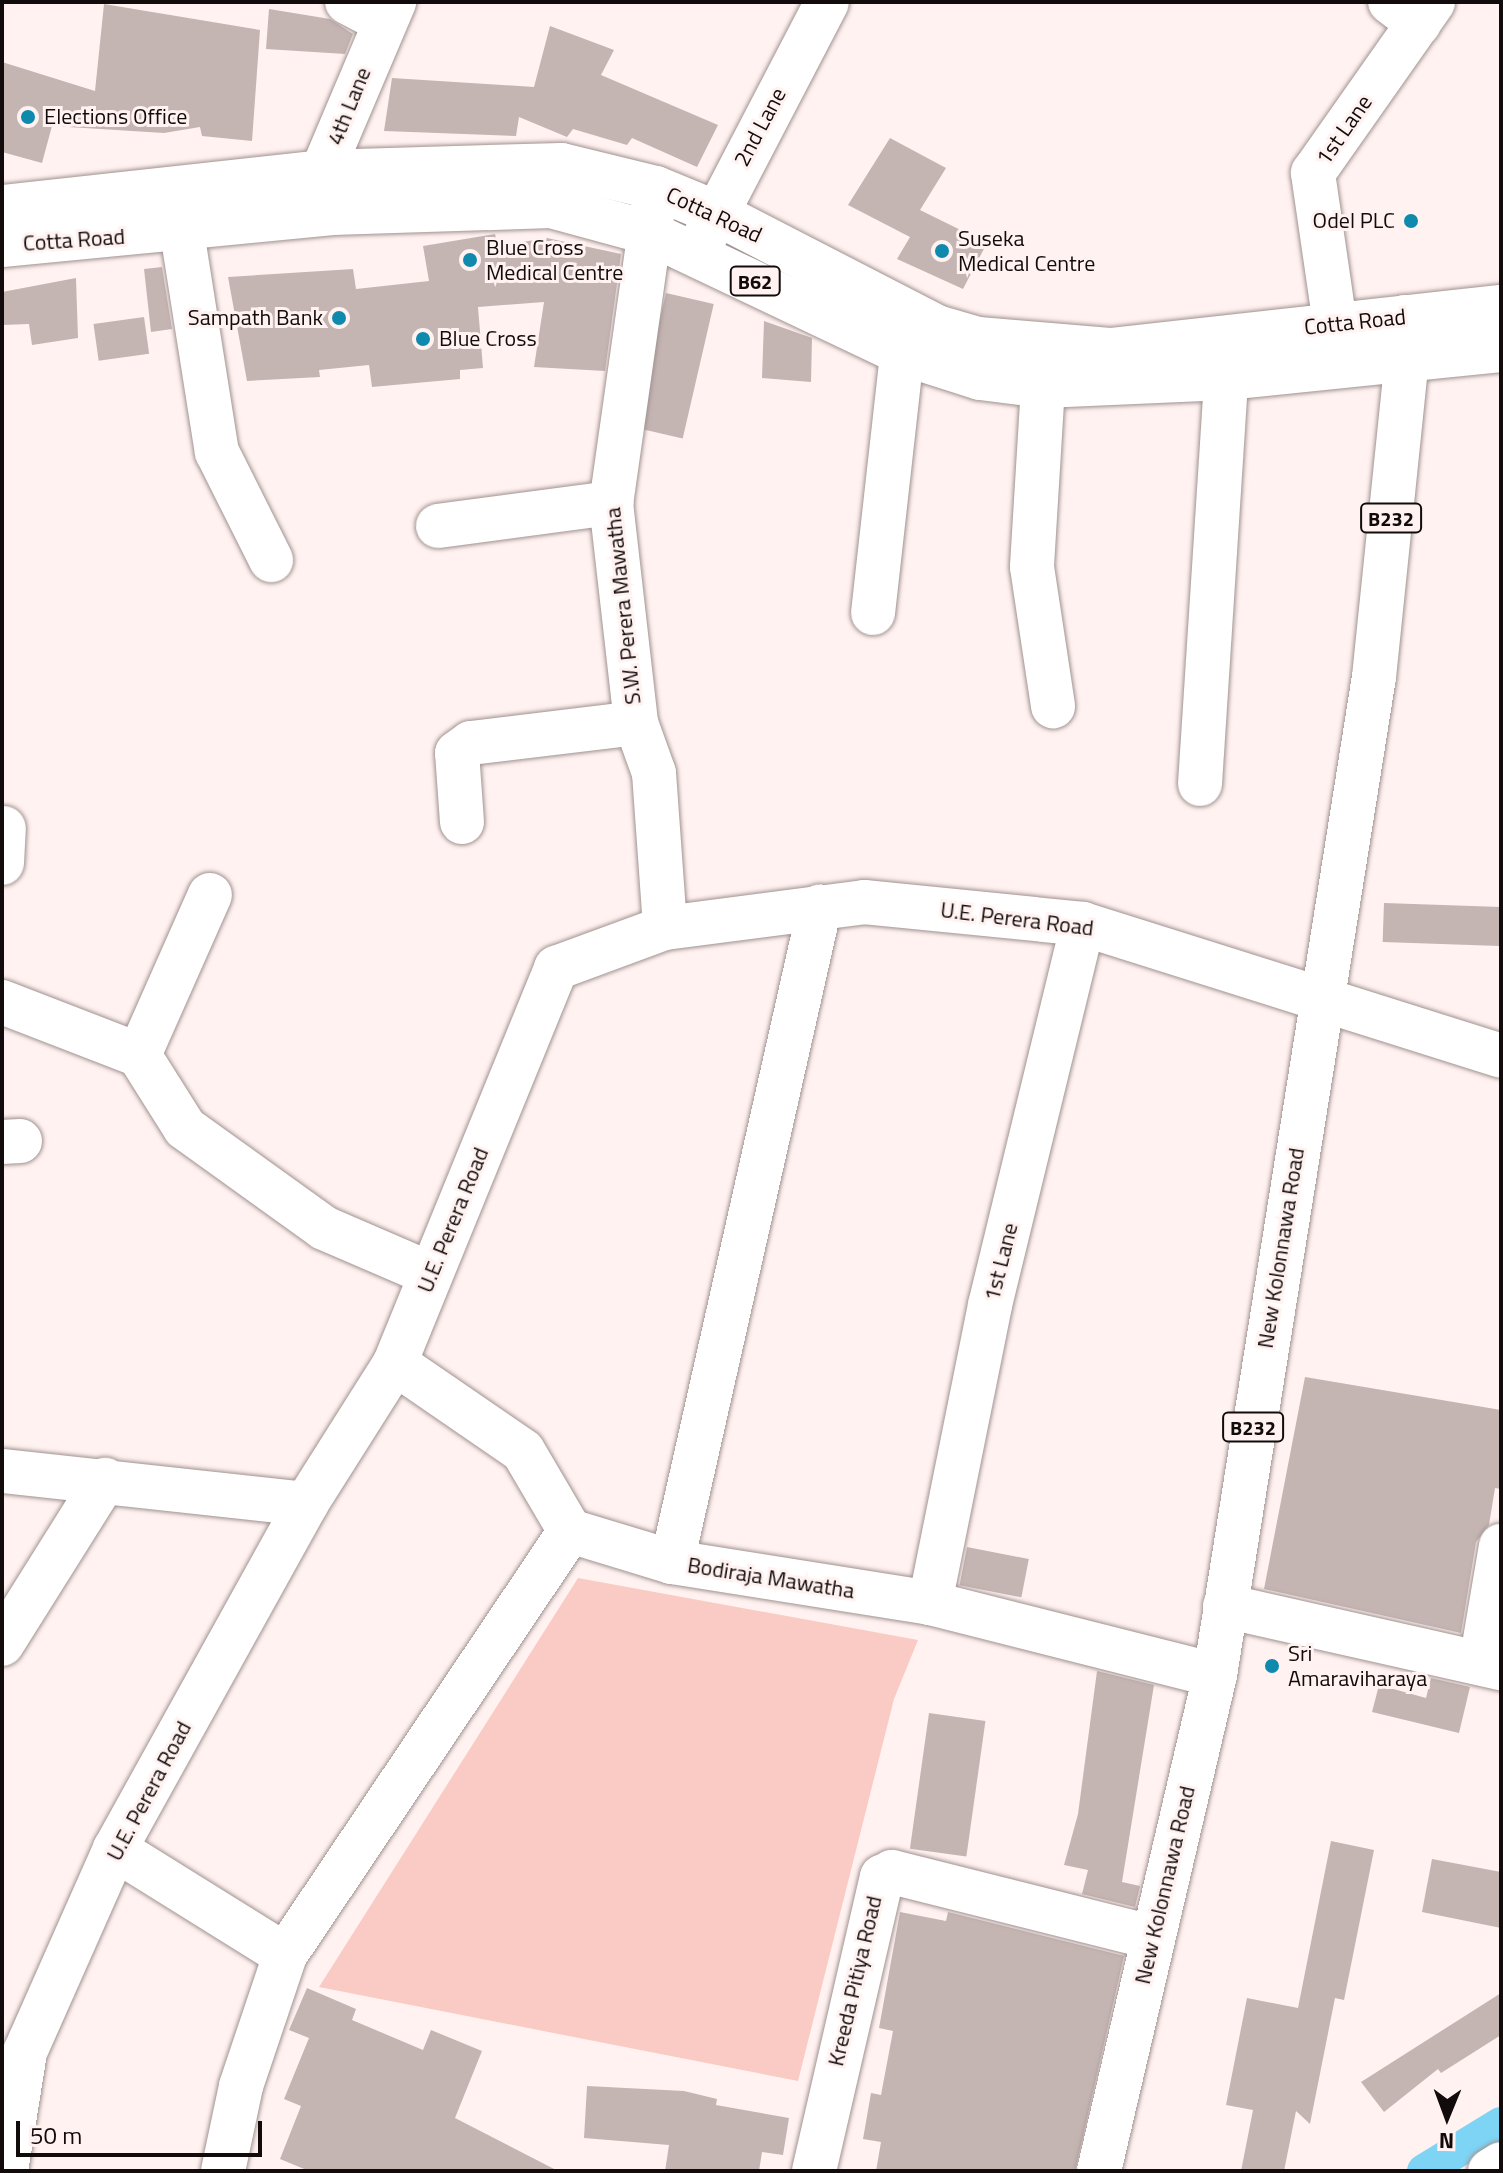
<!DOCTYPE html>
<html>
<head>
<meta charset="utf-8">
<style>
  body { margin:0 }
  #map { position:relative; width:1503px; height:2173px; overflow:hidden; background:#fff2f0; font-family:"Titillium Web",sans-serif }
  div>[style] { position:absolute }
  [style*='--x'] { left:calc(var(--x)*1px); top:calc(var(--y)*1px); width:calc(var(--w)*1px); rotate:calc(var(--a)*1deg) }
  .green>* { inset:0; background:#facbc4 }
  .canal>* { height:34px; margin:-17px; padding:0 17px; transform-origin:17px; border-radius:17px; background:#7dd4f5 }
  .building>* { inset:0; background:#c4b5b3; transform-origin:0 0 }
  .roads { filter:drop-shadow(0 0 2px #a09290) drop-shadow(0 0 2px #a09290) }
  .minor>* { height:44px; margin:-22px; padding:0 22px; transform-origin:22px; border-radius:22px; background:#fff }
  .major>* { height:44px; margin:-22px; padding:0 22px; transform-origin:22px; border-radius:22px; background:#fff }
  .dots>* { width:22px; height:22px; translate:-50% -50%; box-sizing:border-box; border:4px solid #fff2f0; border-radius:50% }
  span { translate:-50% -50%; white-space:nowrap; text-align:center; line-height:1.15; -webkit-text-stroke:6px #fff2f0; paint-order:stroke }
  .shield-label span { padding:2px 6px; background:#fff2f0; border:2px solid; border-radius:6px; -webkit-text-stroke-width:0 }
  .shield-label { font-size:20px; color:#110c0b; font-weight:700 }
  .street-label { font-size:22px; color:#110c0b }
  .poi-label { font-size:22px; color:#110c0b }
  .left { translate:0 -50%; text-align:left }
  .right { translate:-100% -50%; text-align:right }
  .frame { position:absolute; inset:0; border:4px solid #110c0b; pointer-events:none }
  .north { position:absolute; left:1407px; top:2077px; width:80px; height:80px; -webkit-text-stroke:6px #fff2f0; paint-order:stroke; rotate:181deg; font-size:22px; font-weight:700; line-height:32px; text-align:center; color:#110c0b }
  .north::after { content:''; display:block; margin:auto; width:28px; height:36px; background:#110c0b; clip-path:polygon(50% 0,100% 100%,50% 72%,0 100%) }
  .scale { position:absolute; left:16px; top:2121px; width:246px; height:36px; box-sizing:border-box; border:4px solid #110c0b; border-top:0; padding-left:10px; font-size:24px; line-height:28px; white-space:nowrap; color:#110c0b; -webkit-text-stroke:6px #fff2f0; paint-order:stroke }
</style>
</head>
<body>
<div id="map">
  <div class="green">
    <div style="clip-path:polygon(578px 1578px,918px 1640px,894px 1699px,798px 2081px,319px 1987px)"></div>
  </div>
  <div class="canal">
    <div style="--x:1424;--y:2171;--w:90;--a:-31.4"></div>
  </div>
  <div class="building">
    <div style="clip-path:polygon(104px 4px,260px 30px,252px 141px,202px 136px,200px 127px,164px 133px,52px 126px,42px 163px,2px 152px,2px 62px,95px 91px)"></div>
    <div style="clip-path:polygon(269px 9px,330px 19px,353px 34px,345px 54px,266px 49px)"></div>
    <div style="clip-path:polygon(550px 26px,614px 50px,601px 75px,718px 125px,697px 167px,632px 138px,627px 145px,573px 129px,567px 137px,519px 117px,516px 136px,384px 131px,392px 78px,534px 87px)"></div>
    <div style="clip-path:polygon(890px 138px,946px 168px,920px 210px,987px 243px,963px 289px,897px 259px,910px 237px,848px 205px)"></div>
    <div style="clip-path:polygon(495px 234px,498px 246px,547px 238px,621px 254px,605px 371px,534px 367px,544px 302px,478px 307px,483px 368px,460px 370px,460px 379px,372px 387px,369px 365px,319px 370px,320px 377px,247px 381px,228px 277px,353px 269px,356px 289px,429px 281px,423px 246px)"></div>
    <div style="clip-path:polygon(162px 267px,172px 329px,151px 332px,144px 269px)"></div>
    <div style="clip-path:polygon(76px 278px,78px 338px,32px 345px,29px 324px,2px 325px,2px 292px)"></div>
    <div style="left:666px;top:293px;width:49px;height:138px;rotate:13deg"></div>
    <div style="left:144px;top:317px;width:37px;height:51px;rotate:82deg"></div>
    <div style="clip-path:polygon(764px 321px,812px 338px,811px 382px,762px 378px)"></div>
    <div style="left:1384px;top:903px;width:117px;height:39px;rotate:2deg"></div>
    <div style="clip-path:polygon(1305px 1377px,1501px 1410px,1501px 1489px,1495px 1488px,1489px 1525px,1476px 1542px,1461px 1633px,1264px 1589px)"></div>
    <div style="left:967px;top:1547px;width:63px;height:39px;rotate:11deg"></div>
    <div style="clip-path:polygon(1097px 1671px,1154px 1685px,1122px 1882px,1140px 1886px,1135px 1907px,1082px 1894px,1088px 1870px,1064px 1865px,1078px 1814px)"></div>
    <div style="clip-path:polygon(1431px 1678px,1470px 1687px,1459px 1733px,1372px 1712px,1379px 1685px,1426px 1698px)"></div>
    <div style="left:929px;top:1713px;width:57px;height:137px;rotate:8deg"></div>
    <div style="clip-path:polygon(1331px 1841px,1374px 1850px,1344px 2000px,1335px 1998px,1310px 2124px,1296px 2111px,1284px 2171px,1241px 2171px,1253px 2110px,1226px 2105px,1247px 1998px,1298px 2008px)"></div>
    <div style="clip-path:polygon(1432px 1859px,1501px 1872px,1501px 1928px,1422px 1912px)"></div>
    <div style="clip-path:polygon(900px 1912px,946px 1921px,948px 1912px,1124px 1956px,1075px 2171px,876px 2171px,881px 2142px,863px 2139px,871px 2093px,881px 2095px,893px 2031px,879px 2028px)"></div>
    <div style="clip-path:polygon(307px 1988px,356px 2009px,352px 2020px,423px 2050px,431px 2030px,482px 2051px,455px 2118px,558px 2171px,309px 2171px,280px 2159px,301px 2106px,284px 2099px,309px 2038px,289px 2030px)"></div>
    <div style="clip-path:polygon(1501px 1993px,1501px 2035px,1441px 2073px,1438px 2069px,1384px 2112px,1361px 2082px)"></div>
    <div style="clip-path:polygon(587px 2086px,684px 2091px,717px 2099px,716px 2105px,789px 2118px,783px 2155px,762px 2152px,759px 2171px,665px 2171px,669px 2145px,584px 2138px)"></div>
  </div>
  <div class="roads">
    <div class="minor">
      <div style="--x:347;--y:2;--w:41;--a:27.8"></div>
      <div style="--x:1390;--y:2;--w:36;--a:37"></div>
      <div style="--x:655;--y:195;--w:311;--a:98.1"></div>
      <div style="--x:611;--y:503;--w:221;--a:83.5"></div>
      <div style="--x:636;--y:723;--w:53;--a:70.2"></div>
      <div style="--x:654;--y:773;--w:155;--a:85.9"></div>
      <div style="--x:330;--y:208;--w:37;--a:-103"></div>
      <div style="--x:322;--y:172;--w:185;--a:-67"></div>
      <div style="--x:182;--y:232;--w:223;--a:81"></div>
      <div style="--x:217;--y:452;--w:121;--a:63.4"></div>
      <div style="--x:699;--y:248;--w:277;--a:-62.5"></div>
      <div style="--x:1335;--y:324;--w:153;--a:-98.3"></div>
      <div style="--x:1313;--y:173;--w:209;--a:-54.9"></div>
      <div style="--x:1043;--y:386;--w:181;--a:93.5"></div>
      <div style="--x:1032;--y:567;--w:141;--a:81.4"></div>
      <div style="--x:438;--y:526;--w:175;--a:-7.6"></div>
      <div style="--x:873;--y:613;--w:262;--a:-83.6"></div>
      <div style="--x:1200;--y:784;--w:407;--a:-86.3"></div>
      <div style="--x:462;--y:822;--w:69;--a:-94.1"></div>
      <div style="--x:457;--y:753;--w:17;--a:-36"></div>
      <div style="--x:471;--y:743;--w:166;--a:-6.9"></div>
      <div style="--x:2;--y:863;--w:35;--a:-87"></div>
      <div style="--x:2;--y:1002;--w:147;--a:21.1"></div>
      <div style="--x:139;--y:1055;--w:86;--a:57.8"></div>
      <div style="--x:185;--y:1128;--w:171;--a:35.7"></div>
      <div style="--x:324;--y:1228;--w:116;--a:23.3"></div>
      <div style="--x:139;--y:1055;--w:175;--a:-66.1"></div>
      <div style="--x:2;--y:1142;--w:18;--a:-3"></div>
      <div style="--x:395;--y:1363;--w:155;--a:34.5"></div>
      <div style="--x:523;--y:1451;--w:93;--a:59.6"></div>
      <div style="--x:570;--y:1531;--w:107;--a:16.9"></div>
      <div style="--x:672;--y:1562;--w:261;--a:9"></div>
      <div style="--x:930;--y:1603;--w:294;--a:14.2"></div>
      <div style="--x:2;--y:1471;--w:306;--a:6.2"></div>
      <div style="--x:672;--y:1562;--w:672;--a:-77.29"></div>
      <div style="--x:930;--y:1603;--w:304;--a:-78.6"></div>
      <div style="--x:990;--y:1305;--w:392;--a:-76.3"></div>
      <div style="--x:1225;--y:1606;--w:283;--a:12.7"></div>
      <div style="--x:2;--y:1644;--w:194;--a:-57.9"></div>
      <div style="--x:1481;--y:1663;--w:119;--a:-80.3"></div>
      <div style="--x:115;--y:1849;--w:200;--a:31.9"></div>
      <div style="--x:6;--y:2171;--w:121;--a:-80.9"></div>
      <div style="--x:25;--y:2052;--w:222;--a:-66.1"></div>
      <div style="--x:115;--y:1849;--w:394;--a:-61"></div>
      <div style="--x:306;--y:1504;--w:167;--a:-57.7"></div>
      <div style="--x:395;--y:1363;--w:427;--a:-67.8"></div>
      <div style="--x:556;--y:968;--w:116;--a:-20.2"></div>
      <div style="--x:665;--y:928;--w:201;--a:-7.4"></div>
      <div style="--x:864;--y:902;--w:220;--a:5.7"></div>
      <div style="--x:1083;--y:924;--w:438;--a:17.5"></div>
      <div style="--x:223;--y:2171;--w:87;--a:-78"></div>
      <div style="--x:241;--y:2086;--w:138;--a:-71.4"></div>
      <div style="--x:285;--y:1955;--w:511;--a:-56.09"></div>
      <div style="--x:814;--y:2171;--w:302;--a:-77"></div>
      <div style="--x:882;--y:1877;--w:11;--a:-27"></div>
      <div style="--x:892;--y:1872;--w:267;--a:14.1"></div>
      <div style="--x:1490;--y:2171;--w:13;--a:-32"></div>
    </div>
    <div class="major">
      <div style="--x:2;--y:207;--w:322;--a:-6.2"></div>
      <div style="--x:322;--y:172;--w:239;--a:-1.7"></div>
      <div style="--x:561;--y:165;--w:98;--a:13.6"></div>
      <div style="--x:656;--y:188;--w:63;--a:22.5"></div>
      <div style="--x:714;--y:212;--w:251;--a:27.3"></div>
      <div style="--x:937;--y:327;--w:43;--a:16.3"></div>
      <div style="--x:978;--y:339;--w:132;--a:4.8"></div>
      <div style="--x:1110;--y:350;--w:393;--a:-6.3"></div>
      <div style="--x:2;--y:245;--w:332;--a:-5.5"></div>
      <div style="--x:332;--y:213;--w:219;--a:-1.8"></div>
      <div style="--x:551;--y:206;--w:99;--a:15.2"></div>
      <div style="--x:647;--y:232;--w:282;--a:25.4"></div>
      <div style="--x:902;--y:353;--w:82;--a:17.8"></div>
      <div style="--x:980;--y:378;--w:64;--a:7.2"></div>
      <div style="--x:1043;--y:386;--w:183;--a:-2.5"></div>
      <div style="--x:1226;--y:378;--w:276;--a:-5.8"></div>
      <div style="--x:1099;--y:2171;--w:509;--a:-76.84"></div>
      <div style="--x:1215;--y:1675;--w:1011;--a:-80.95"></div>
      <div style="--x:1374;--y:677;--w:320;--a:-84.1"></div>
      <div style="--x:1407;--y:359;--w:42;--a:-92.7"></div>
    </div>
  </div>
  <div class="dots">
    <div style="left:28px;top:117px;background:#0f89ac"></div>
    <div style="left:1411px;top:221px;background:#0f89ac"></div>
    <div style="left:942px;top:251px;background:#0f89ac"></div>
    <div style="left:470px;top:260px;background:#0f89ac"></div>
    <div style="left:339px;top:318px;background:#0f89ac"></div>
    <div style="left:423px;top:339px;background:#0f89ac"></div>
    <div style="left:1272px;top:1666px;background:#0f89ac"></div>
  </div>
  <div class="shield-label">
    <span style="left:755px;top:281px">B62</span>
    <span style="left:1391px;top:518px">B232</span>
    <span style="left:1253px;top:1427px">B232</span>
  </div>
  <div class="street-label">
    <span style="left:349px;top:106px;rotate:-68deg">4th Lane</span>
    <span style="left:760px;top:127px;rotate:-62deg">2nd Lane</span>
    <span style="left:1344px;top:130px;rotate:-55deg">1st Lane</span>
    <span style="left:714px;top:215px;rotate:25deg">Cotta Road</span>
    <span style="left:74px;top:240px;rotate:-4deg">Cotta Road</span>
    <span style="left:1355px;top:322px;rotate:-6deg">Cotta Road</span>
    <span style="left:623px;top:606px;rotate:-96deg">S.W. Perera Mawatha</span>
    <span style="left:1017px;top:919px;rotate:7deg">U.E. Perera Road</span>
    <span style="left:453px;top:1220px;rotate:-68deg">U.E. Perera Road</span>
    <span style="left:1281px;top:1248px;rotate:-81deg">New Kolonnawa Road</span>
    <span style="left:1001px;top:1262px;rotate:-76deg">1st Lane</span>
    <span style="left:771px;top:1578px;rotate:9deg">Bodiraja Mawatha</span>
    <span style="left:149px;top:1791px;rotate:-62deg">U.E. Perera Road</span>
    <span style="left:1165px;top:1885px;rotate:-77deg">New Kolonnawa Road</span>
    <span style="left:855px;top:1981px;rotate:-77deg">Kreeda Pitiya Road</span>
  </div>
  <div class="poi-label">
    <span class="left" style="left:44px;top:117px">Elections Office</span>
    <span class="right" style="left:1395px;top:221px">Odel PLC</span>
    <span class="left" style="left:958px;top:251px">Suseka<br>Medical Centre</span>
    <span class="left" style="left:486px;top:260px">Blue Cross<br>Medical Centre</span>
    <span class="right" style="left:323px;top:318px">Sampath Bank</span>
    <span class="left" style="left:439px;top:339px">Blue Cross</span>
    <span class="left" style="left:1288px;top:1666px">Sri<br>Amaraviharaya</span>
  </div>
  <div class="frame"></div>
  <div class="north">N</div>
  <div class="scale">50 m</div>
</div>
</body>
</html>
